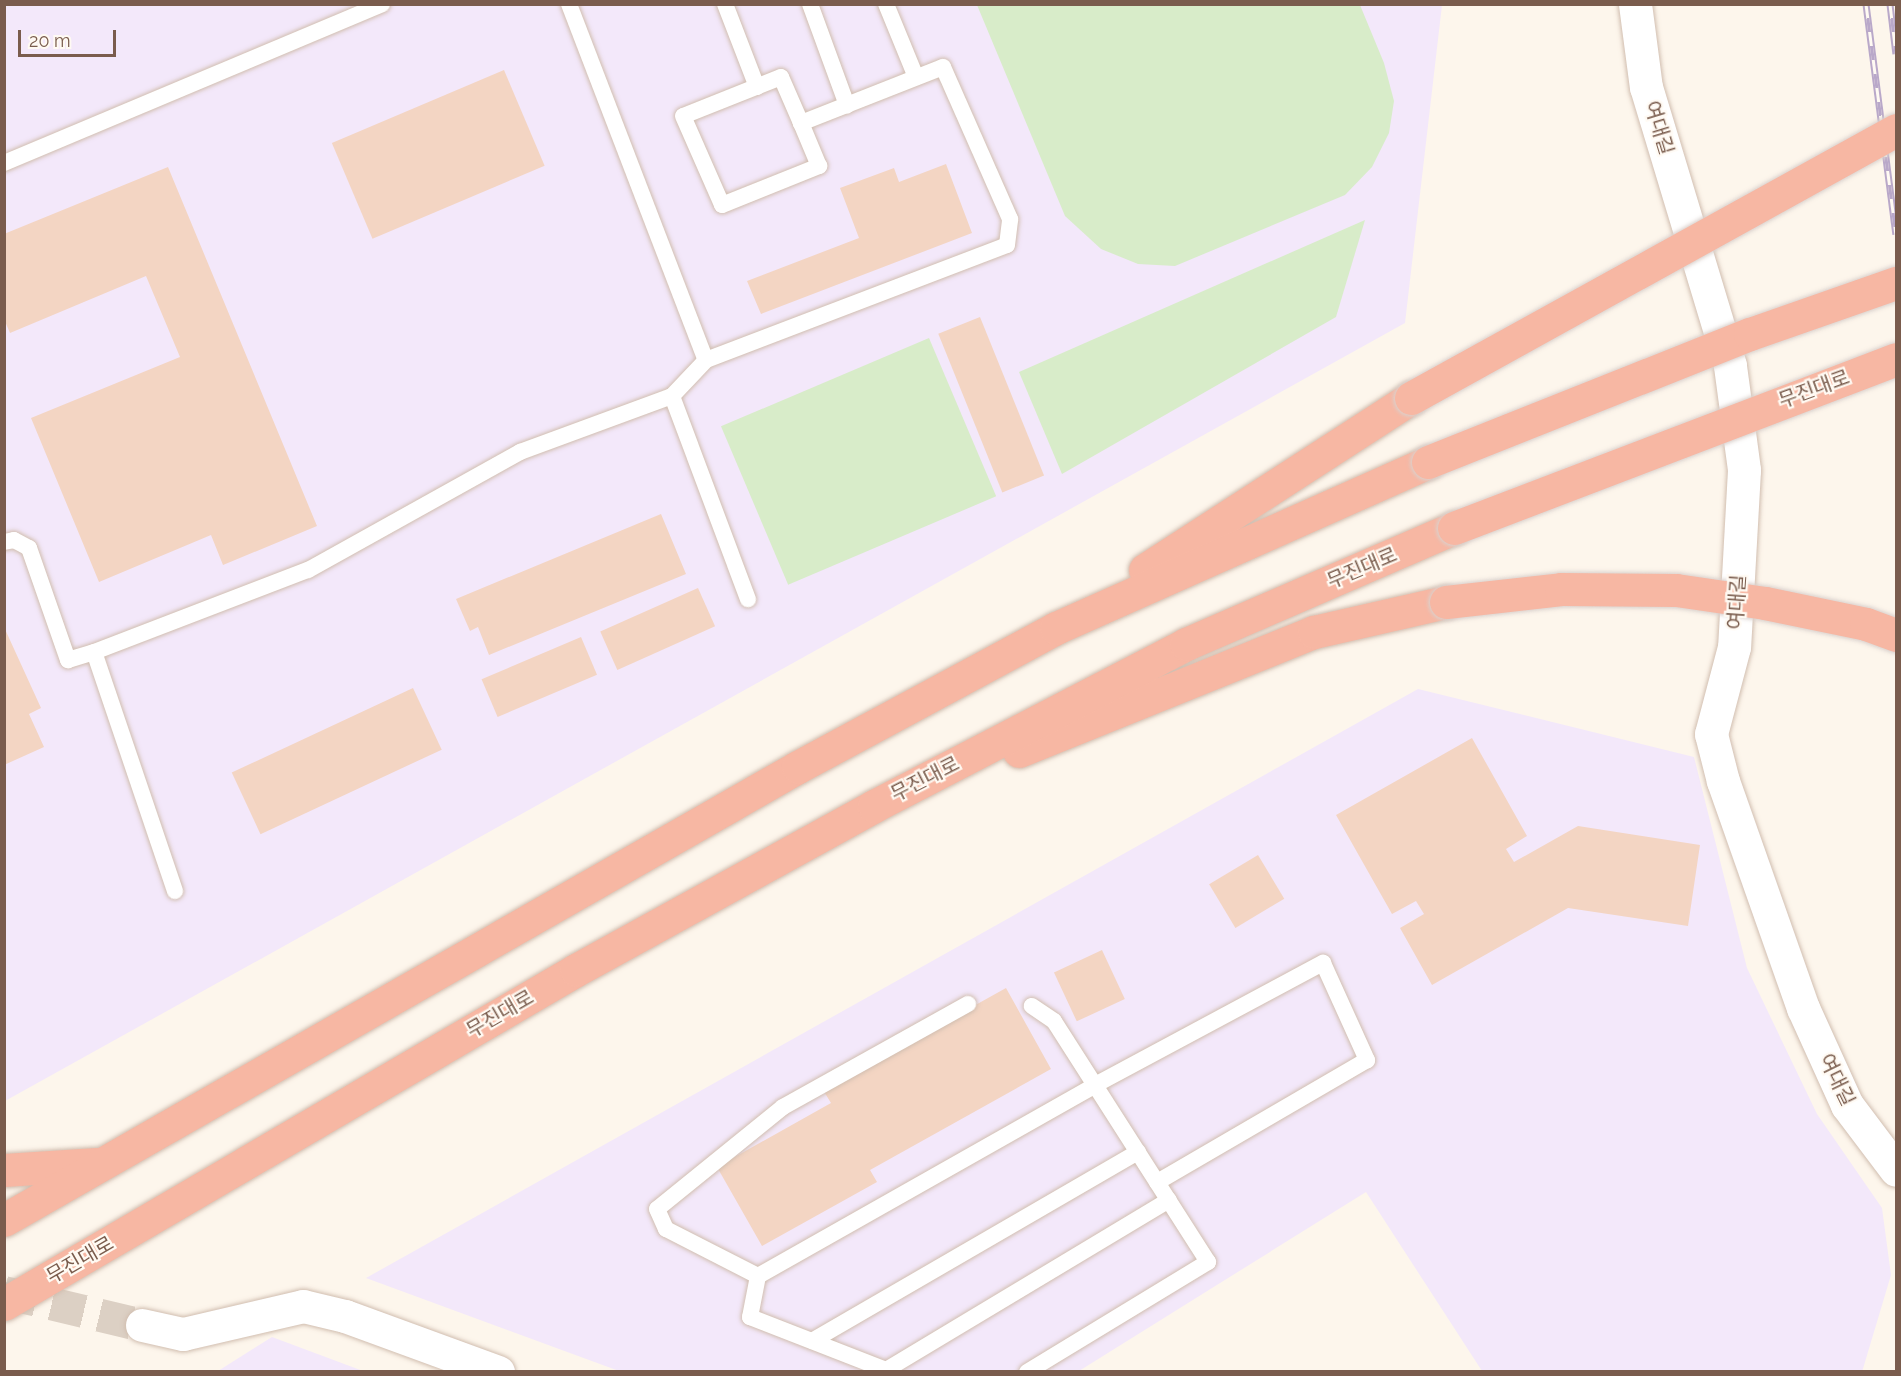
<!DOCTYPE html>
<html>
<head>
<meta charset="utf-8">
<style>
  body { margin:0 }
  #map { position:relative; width:1901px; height:1376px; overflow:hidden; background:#fdf6ec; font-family:Raleway,"Noto Sans KR",sans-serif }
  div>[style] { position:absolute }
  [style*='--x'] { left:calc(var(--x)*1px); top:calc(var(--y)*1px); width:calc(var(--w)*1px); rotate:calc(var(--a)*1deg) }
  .education>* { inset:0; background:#f3e8fa }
  .green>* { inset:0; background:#d8ecc9; transform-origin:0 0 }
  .building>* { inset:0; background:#f3d5c3; transform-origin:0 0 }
  .street-tunnel>* { height:33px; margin-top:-16.5px; transform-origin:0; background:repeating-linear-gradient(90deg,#dcd0c4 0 33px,transparent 0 49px) }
  .roads { filter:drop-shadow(0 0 2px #d1beb0) drop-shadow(0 0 2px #d1beb0) }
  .lane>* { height:16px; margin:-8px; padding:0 8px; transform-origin:8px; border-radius:8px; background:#fff }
  .street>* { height:33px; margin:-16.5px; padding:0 16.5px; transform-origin:16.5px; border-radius:16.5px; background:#fff }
  .highway>* { height:33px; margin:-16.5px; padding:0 16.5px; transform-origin:16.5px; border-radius:16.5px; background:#f7b7a3 }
  .rail>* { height:7px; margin-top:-3.5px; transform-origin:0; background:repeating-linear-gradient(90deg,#fffaf3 0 14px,#b9a8c9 0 28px); box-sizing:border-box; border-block:2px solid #b9a8c9 }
  .bridges { filter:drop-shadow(0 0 2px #dad1cd) drop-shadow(0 0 2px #dad1cd) }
  .highway-bridge>* { height:33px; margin:-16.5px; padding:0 16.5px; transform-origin:16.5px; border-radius:16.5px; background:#f7b7a3 }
  span { translate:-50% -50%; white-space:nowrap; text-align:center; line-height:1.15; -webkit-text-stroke:4.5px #fffaf3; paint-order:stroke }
  .street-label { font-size:20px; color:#7a5c4d }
  .frame { position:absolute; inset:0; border:6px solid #7a5c4d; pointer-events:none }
  .scale { position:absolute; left:18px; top:30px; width:98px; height:27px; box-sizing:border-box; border:3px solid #7a5c4d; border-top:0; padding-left:8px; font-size:18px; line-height:21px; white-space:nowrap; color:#7a5c4d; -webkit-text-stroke:4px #fffaf3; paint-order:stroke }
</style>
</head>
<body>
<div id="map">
  <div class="education">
    <div style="clip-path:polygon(5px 5px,1442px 5px,1405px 323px,5px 1101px)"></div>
    <div style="clip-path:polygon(1418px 689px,1694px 757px,1747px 968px,1817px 1114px,1882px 1208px,1891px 1275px,1862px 1372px,1482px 1371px,1366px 1192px,1079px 1371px,619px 1371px,366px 1278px)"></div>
    <div style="clip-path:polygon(272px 1337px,363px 1371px,218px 1371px)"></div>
  </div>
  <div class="green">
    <div style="clip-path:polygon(977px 5px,1360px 5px,1384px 63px,1394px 101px,1389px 133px,1372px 167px,1345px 195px,1175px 266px,1138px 264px,1101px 249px,1065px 216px)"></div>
    <div style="clip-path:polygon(1365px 220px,1336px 317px,1062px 474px,1019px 372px)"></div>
    <div style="left:929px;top:338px;width:172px;height:226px;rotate:67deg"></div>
  </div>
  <div class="building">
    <div style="left:504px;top:70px;width:104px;height:187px;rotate:67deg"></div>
    <div style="clip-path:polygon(946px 164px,972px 233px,761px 314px,747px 281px,859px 238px,840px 188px,894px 168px,899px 182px)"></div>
    <div style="clip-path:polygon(168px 167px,317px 526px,223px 565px,211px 535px,99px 582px,31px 418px,180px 357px,146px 276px,10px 333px,4px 319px,4px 234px)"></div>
    <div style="left:980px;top:317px;width:171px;height:45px;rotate:68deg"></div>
    <div style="clip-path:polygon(661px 514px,686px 574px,489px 655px,478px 627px,470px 631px,456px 599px)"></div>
    <div style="left:698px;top:588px;width:42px;height:107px;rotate:66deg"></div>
    <div style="clip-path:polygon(4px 627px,41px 708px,29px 714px,44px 747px,4px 765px)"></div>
    <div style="left:581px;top:637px;width:41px;height:108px;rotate:67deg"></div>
    <div style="left:413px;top:688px;width:68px;height:200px;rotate:65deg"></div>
    <div style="clip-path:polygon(1472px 738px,1527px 836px,1506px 849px,1514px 862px,1578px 826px,1700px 845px,1688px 926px,1568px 908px,1432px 985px,1400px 928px,1424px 914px,1416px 901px,1392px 914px,1336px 815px)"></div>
    <div style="left:1258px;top:855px;width:51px;height:57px;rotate:59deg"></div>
    <div style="left:1102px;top:950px;width:54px;height:53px;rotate:65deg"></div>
    <div style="clip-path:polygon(1006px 988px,1051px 1069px,870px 1170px,877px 1182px,762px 1246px,717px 1167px,831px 1103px,823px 1090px)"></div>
  </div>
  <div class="street-tunnel">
    <div style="--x:4;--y:1292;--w:142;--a:13.4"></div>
  </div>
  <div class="roads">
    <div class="lane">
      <div style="--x:569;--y:4;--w:381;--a:69"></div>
      <div style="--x:725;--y:4;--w:89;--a:68.9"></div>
      <div style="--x:810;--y:4;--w:108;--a:69.9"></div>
      <div style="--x:886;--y:4;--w:79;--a:67.7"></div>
      <div style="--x:4;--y:163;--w:410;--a:-22.8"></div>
      <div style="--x:672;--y:396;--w:217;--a:69.5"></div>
      <div style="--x:4;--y:542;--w:10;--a:-11"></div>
      <div style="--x:14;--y:540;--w:17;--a:28"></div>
      <div style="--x:29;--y:548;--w:119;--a:70.8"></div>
      <div style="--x:68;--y:660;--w:27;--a:-17"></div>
      <div style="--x:175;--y:891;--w:252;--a:-108.7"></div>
      <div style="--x:94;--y:652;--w:229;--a:-21"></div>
      <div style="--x:308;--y:570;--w:243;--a:-29.1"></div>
      <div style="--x:520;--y:452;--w:162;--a:-20.2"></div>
      <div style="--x:672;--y:396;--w:50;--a:-46.6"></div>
      <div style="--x:706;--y:360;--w:322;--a:-20.9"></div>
      <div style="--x:1007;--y:245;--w:26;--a:-83"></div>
      <div style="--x:1010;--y:219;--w:166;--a:-113.8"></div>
      <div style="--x:943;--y:67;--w:153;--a:158.5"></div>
      <div style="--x:801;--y:123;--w:50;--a:-113.5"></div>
      <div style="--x:781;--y:77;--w:105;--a:158.3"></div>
      <div style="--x:683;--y:116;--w:97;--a:66.3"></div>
      <div style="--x:722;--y:205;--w:105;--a:-21.9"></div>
      <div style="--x:819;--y:166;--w:47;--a:-112.7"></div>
      <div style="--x:968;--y:1004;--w:212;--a:150.9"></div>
      <div style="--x:783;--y:1107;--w:162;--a:141"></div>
      <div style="--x:657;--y:1209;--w:22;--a:66"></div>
      <div style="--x:666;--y:1229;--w:103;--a:27.1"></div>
      <div style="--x:758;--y:1276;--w:387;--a:-29.5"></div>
      <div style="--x:1095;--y:1085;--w:259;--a:-28.2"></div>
      <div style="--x:1323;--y:963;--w:107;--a:65.6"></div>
      <div style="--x:1367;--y:1060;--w:243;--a:149.8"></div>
      <div style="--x:758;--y:1276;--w:42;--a:101"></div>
      <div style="--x:750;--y:1317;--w:146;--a:21.3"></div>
      <div style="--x:886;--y:1370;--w:330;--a:-31"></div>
      <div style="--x:812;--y:1341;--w:377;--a:-30.1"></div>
      <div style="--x:1027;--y:1372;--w:212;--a:-31.3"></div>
      <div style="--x:1208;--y:1262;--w:286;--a:-122.6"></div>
      <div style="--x:1054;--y:1021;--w:27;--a:-146"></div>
    </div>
    <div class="street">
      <div style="--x:1635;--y:4;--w:84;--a:82.5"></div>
      <div style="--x:1646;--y:87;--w:291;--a:73.2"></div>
      <div style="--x:1730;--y:366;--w:105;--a:82.3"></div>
      <div style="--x:1744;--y:470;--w:177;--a:93.2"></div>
      <div style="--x:1734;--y:647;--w:90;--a:104.8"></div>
      <div style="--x:1711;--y:734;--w:49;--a:75.7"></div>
      <div style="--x:1723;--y:781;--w:241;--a:70.6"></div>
      <div style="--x:1803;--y:1008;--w:107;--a:65.6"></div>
      <div style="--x:1847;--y:1105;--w:81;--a:53"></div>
      <div style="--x:142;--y:1325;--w:42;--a:12.4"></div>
      <div style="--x:183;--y:1334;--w:123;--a:-13.1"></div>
      <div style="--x:303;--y:1306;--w:43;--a:13.4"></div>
      <div style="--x:345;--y:1316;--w:163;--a:20.1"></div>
    </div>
    <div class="highway">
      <div style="--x:1145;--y:570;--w:317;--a:-32.9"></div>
      <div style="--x:1019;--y:751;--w:318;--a:-22"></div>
      <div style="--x:1314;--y:632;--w:135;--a:-12.8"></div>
      <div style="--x:4;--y:1170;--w:93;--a:-3.7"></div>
      <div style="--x:4;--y:1220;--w:914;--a:-29.71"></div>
      <div style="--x:798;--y:767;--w:293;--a:-28.3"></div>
      <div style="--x:1056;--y:628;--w:407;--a:-24"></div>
      <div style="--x:4;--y:1304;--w:662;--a:-30.28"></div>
      <div style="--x:576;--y:970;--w:340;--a:-28.8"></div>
      <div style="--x:874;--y:806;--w:352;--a:-27.4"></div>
      <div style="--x:1186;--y:644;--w:292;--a:-23.4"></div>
    </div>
  </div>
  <div class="rail">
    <div style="--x:1866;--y:4;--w:232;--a:82.6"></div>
    <div style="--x:1890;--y:4;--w:50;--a:83.2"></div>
  </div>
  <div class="bridges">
    <div class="highway-bridge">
      <div style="--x:1411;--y:398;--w:554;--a:-28.92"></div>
      <div style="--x:1428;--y:462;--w:347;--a:-21.7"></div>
      <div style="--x:1750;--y:334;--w:155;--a:-19.3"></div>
      <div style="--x:1454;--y:528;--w:473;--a:-20.9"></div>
      <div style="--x:1446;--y:602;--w:116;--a:-6.4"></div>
      <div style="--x:1561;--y:589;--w:115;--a:0.5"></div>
      <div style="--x:1676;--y:590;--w:90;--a:8.3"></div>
      <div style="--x:1765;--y:603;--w:103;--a:11.7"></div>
      <div style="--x:1866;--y:624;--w:32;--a:20"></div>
    </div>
  </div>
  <div class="street-label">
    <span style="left:1659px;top:128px;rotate:73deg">여대길</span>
    <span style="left:1814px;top:389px;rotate:-20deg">무진대로</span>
    <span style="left:1362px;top:568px;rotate:-23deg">무진대로</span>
    <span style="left:1737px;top:602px;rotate:-86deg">여대길</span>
    <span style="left:925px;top:779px;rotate:-27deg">무진대로</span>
    <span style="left:500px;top:1014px;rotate:-30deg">무진대로</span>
    <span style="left:1837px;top:1080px;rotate:64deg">여대길</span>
    <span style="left:80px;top:1260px;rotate:-30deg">무진대로</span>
  </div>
  <div class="frame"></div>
  <div class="scale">20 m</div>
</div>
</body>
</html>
